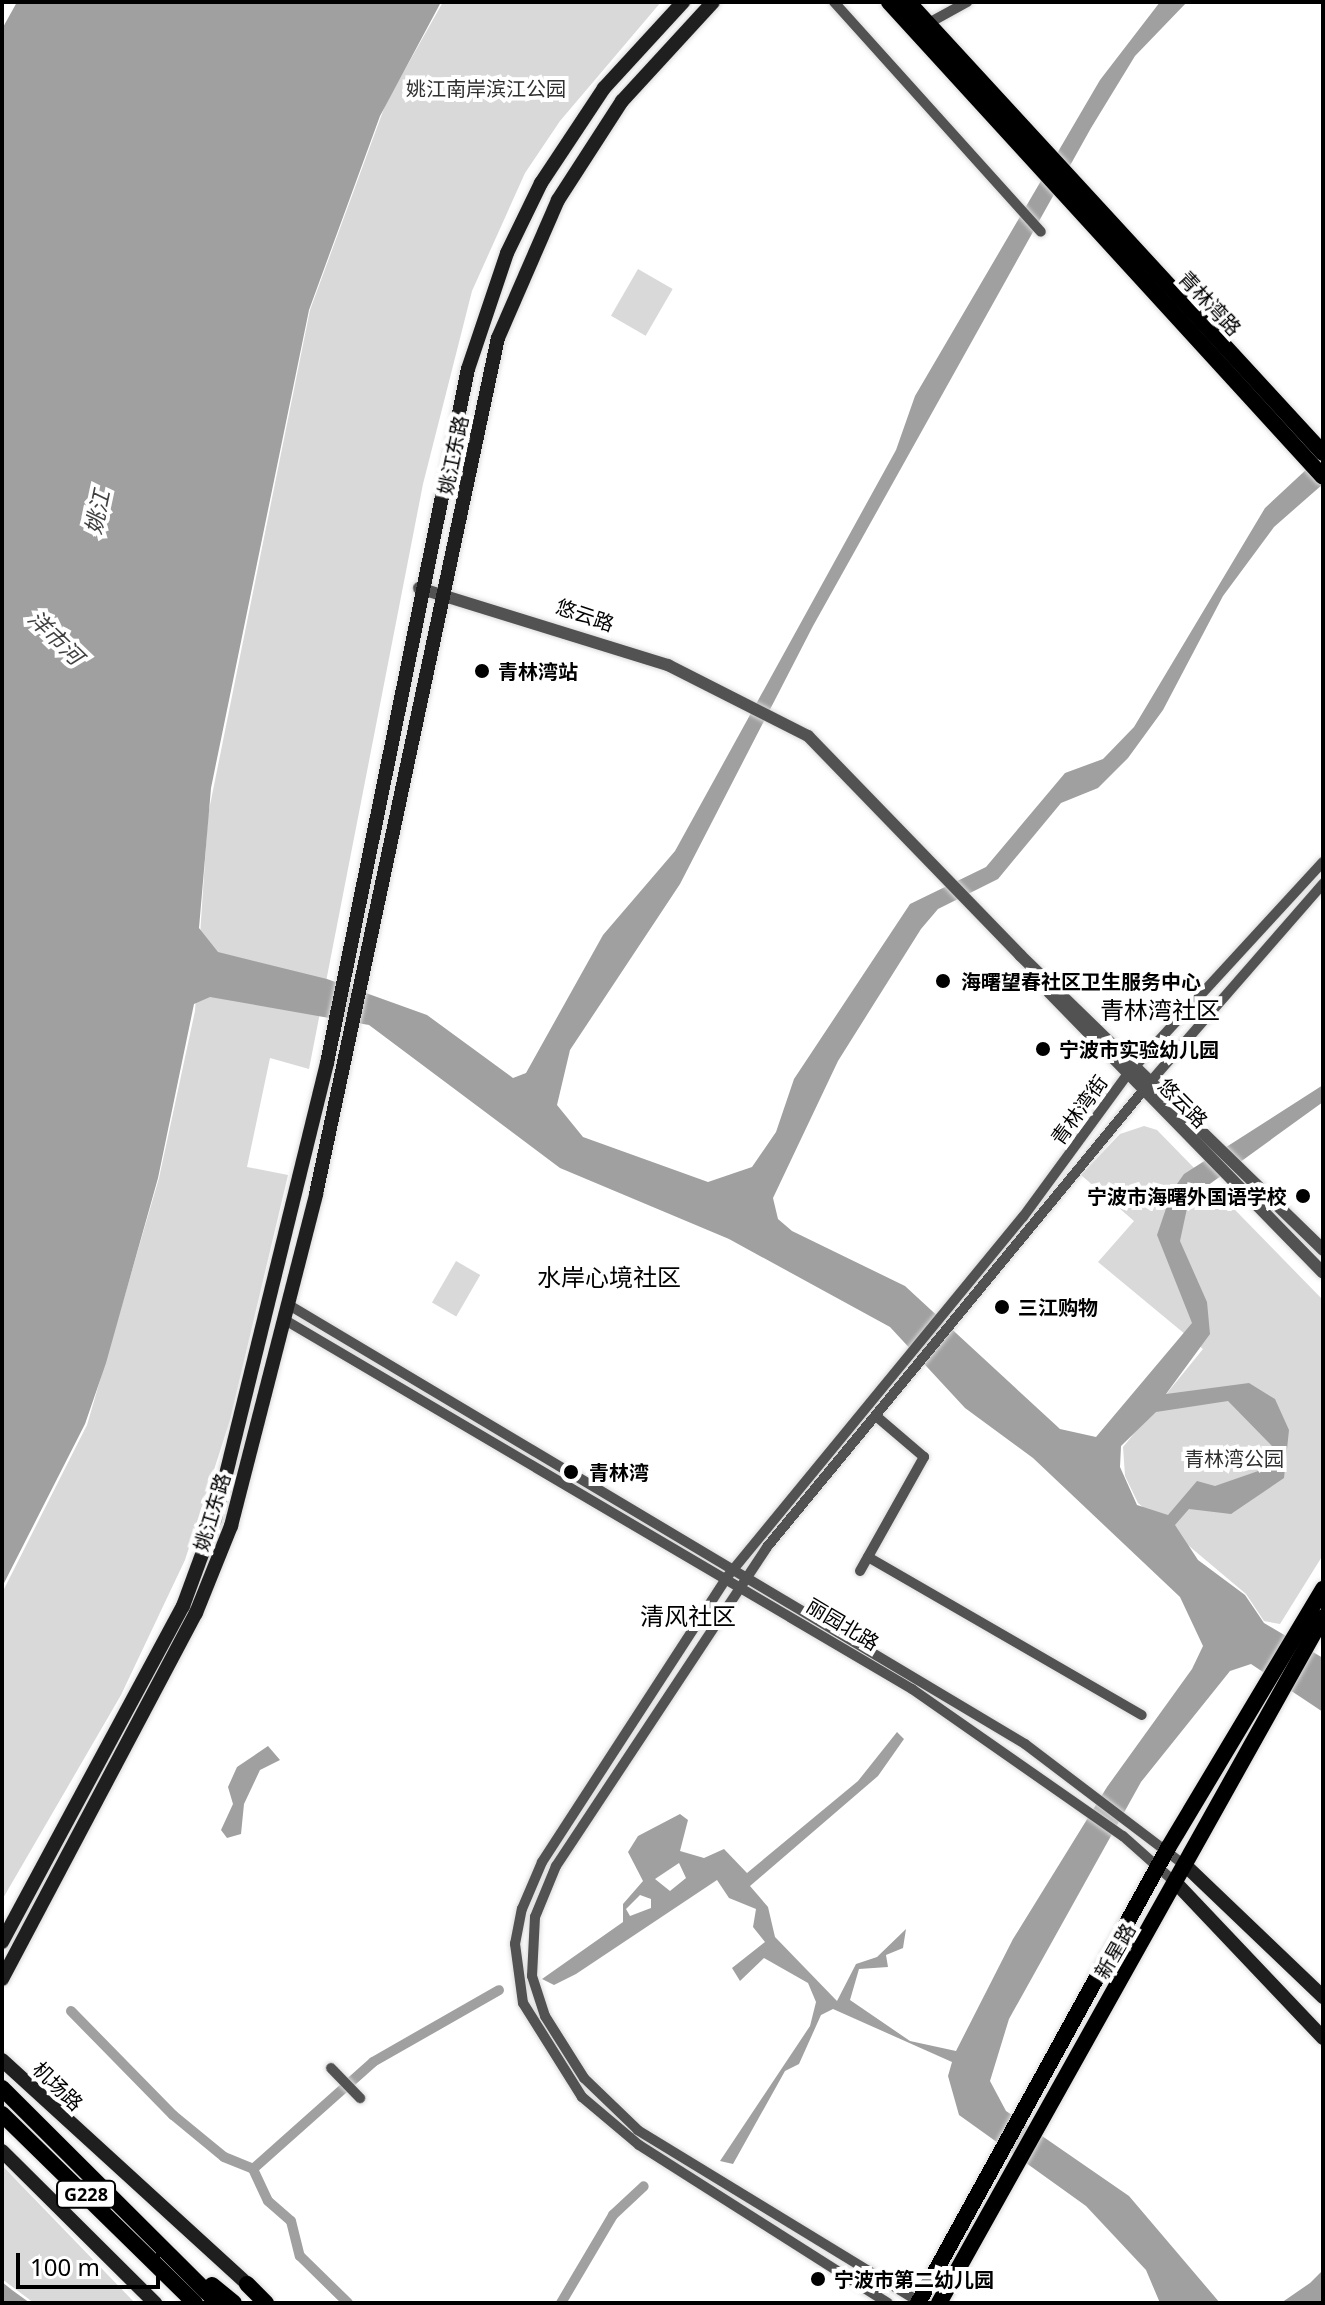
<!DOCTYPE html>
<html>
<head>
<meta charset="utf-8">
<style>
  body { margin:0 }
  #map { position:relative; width:1325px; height:2305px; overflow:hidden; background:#fff; font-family:"Noto Sans","Noto Sans SC",sans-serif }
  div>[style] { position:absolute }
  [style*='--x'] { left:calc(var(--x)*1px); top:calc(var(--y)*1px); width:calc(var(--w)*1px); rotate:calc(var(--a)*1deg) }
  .green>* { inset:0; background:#d9d9d9; transform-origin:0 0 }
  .water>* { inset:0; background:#a0a0a0 }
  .canal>* { height:10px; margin:-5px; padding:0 5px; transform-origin:5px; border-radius:5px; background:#a0a0a0 }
  .roads { filter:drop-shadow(0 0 2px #dbdbdb) drop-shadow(0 0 2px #dbdbdb) }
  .minor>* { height:10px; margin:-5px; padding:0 5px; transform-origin:5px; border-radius:5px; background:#525252 }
  .tertiary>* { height:12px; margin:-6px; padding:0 6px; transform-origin:6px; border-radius:6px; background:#525252 }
  .secondary>* { height:14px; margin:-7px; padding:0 7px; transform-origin:7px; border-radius:7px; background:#1f1f1f }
  .primary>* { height:16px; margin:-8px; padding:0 8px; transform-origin:8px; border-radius:8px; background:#000 }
  .trunk>* { height:16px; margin:-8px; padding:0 8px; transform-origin:8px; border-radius:8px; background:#000 }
  .dots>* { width:22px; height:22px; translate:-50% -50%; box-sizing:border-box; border:4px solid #fff; border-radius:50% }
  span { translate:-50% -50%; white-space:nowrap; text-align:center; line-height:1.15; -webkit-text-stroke:8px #fff; paint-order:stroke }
  .shield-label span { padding:2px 6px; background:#fff; border:2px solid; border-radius:6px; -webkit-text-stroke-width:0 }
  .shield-label { font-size:18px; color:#000; font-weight:700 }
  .park-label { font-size:20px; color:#303030 }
  .street-label { font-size:20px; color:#000 }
  .poi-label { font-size:20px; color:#000; font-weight:700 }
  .left { translate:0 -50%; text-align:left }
  .right { translate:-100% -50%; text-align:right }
  .water-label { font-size:22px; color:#414141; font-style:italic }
  .quarter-label { font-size:24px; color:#000 }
  .frame { position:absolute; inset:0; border:4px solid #000; pointer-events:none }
  .scale { position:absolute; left:16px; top:2253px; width:144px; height:36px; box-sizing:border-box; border:4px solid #000; border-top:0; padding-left:10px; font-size:24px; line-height:28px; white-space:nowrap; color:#000; -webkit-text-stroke:6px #fff; paint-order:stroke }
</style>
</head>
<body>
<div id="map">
  <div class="green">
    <div style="clip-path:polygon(443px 2px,661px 2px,560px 121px,525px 173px,472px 291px,423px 484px,309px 1069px,270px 1058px,247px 1167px,288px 1175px,230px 1420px,185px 1560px,121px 1695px,2px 1900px,2px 1593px,87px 1425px,159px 1178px,195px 1011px,208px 815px,310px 310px,386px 103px)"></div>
    <div style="left:638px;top:269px;width:40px;height:54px;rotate:30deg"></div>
    <div style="clip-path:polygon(1144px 1126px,1157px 1130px,1323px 1300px,1323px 1555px,1280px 1624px,1264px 1621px,1246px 1594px,1138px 1503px,1125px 1476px,1123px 1447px,1203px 1349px,1098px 1262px,1134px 1221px,1081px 1175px,1120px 1134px)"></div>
    <div style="left:456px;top:1261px;width:28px;height:48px;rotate:30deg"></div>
    <div style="clip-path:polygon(2px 2165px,17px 2181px,135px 2303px,34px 2303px,2px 2279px)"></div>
  </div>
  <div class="water">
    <div style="clip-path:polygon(evenodd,17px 2px,441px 2px,380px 116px,309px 310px,211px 788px,199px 928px,218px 952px,327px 979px,427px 1015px,513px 1078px,526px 1073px,603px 935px,675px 851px,896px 450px,915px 396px,1100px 80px,1160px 2px,1187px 2px,1135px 56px,1091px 128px,813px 626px,680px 884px,570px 1050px,557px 1105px,583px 1137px,708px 1182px,752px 1167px,776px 1132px,794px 1079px,910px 904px,986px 867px,1065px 773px,1103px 759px,1134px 727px,1265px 508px,1323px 454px,1323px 484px,1274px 527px,1223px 596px,1163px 710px,1128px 758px,1098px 788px,1061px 803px,998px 879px,938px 909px,921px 929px,838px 1061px,773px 1198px,778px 1219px,792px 1231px,905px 1286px,1060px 1429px,1096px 1437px,1192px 1323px,1157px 1235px,1172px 1191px,1184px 1174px,1323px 1085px,1323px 1102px,1189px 1199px,1180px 1241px,1207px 1302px,1210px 1334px,1166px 1394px,1249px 1383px,1275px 1399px,1289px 1430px,1284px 1478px,1231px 1514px,1189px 1509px,1175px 1525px,1198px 1560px,1245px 1595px,1264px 1623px,1323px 1658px,1323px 1712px,1251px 1664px,1230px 1671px,1141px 1782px,1009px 2019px,990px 2081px,1006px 2111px,1129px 2196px,1220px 2303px,1160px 2303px,1146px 2270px,1086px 2206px,959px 2115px,948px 2076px,952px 2062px,833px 2009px,821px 2015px,799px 2064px,785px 2071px,733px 2164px,720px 2161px,810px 2026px,816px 2002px,808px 1983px,764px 1958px,740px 1981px,732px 1968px,765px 1942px,753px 1927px,756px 1909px,729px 1898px,717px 1880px,576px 1974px,554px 1985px,542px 1979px,623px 1922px,623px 1904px,643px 1881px,628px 1852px,638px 1836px,680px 1814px,688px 1820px,680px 1851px,704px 1858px,724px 1849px,747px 1873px,858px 1781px,897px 1732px,904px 1739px,878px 1776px,750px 1886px,768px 1907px,775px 1937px,837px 2001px,856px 1964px,877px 1957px,906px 1929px,903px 1948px,886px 1955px,888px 1967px,859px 1969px,850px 2000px,910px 2041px,956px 2051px,1013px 1939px,1107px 1787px,1192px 1669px,1203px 1646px,1180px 1597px,1033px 1458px,965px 1408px,890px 1327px,729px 1239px,560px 1168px,369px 1025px,210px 997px,194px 1004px,158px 1178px,106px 1363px,85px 1424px,2px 1587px,2px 29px,17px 2px,1228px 1401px,1273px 1447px,1264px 1469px,1215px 1486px,1197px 1481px,1168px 1515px,1137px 1505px,1120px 1467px,1121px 1446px,1156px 1412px,1228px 1401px,17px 2px,679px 1863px,686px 1878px,670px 1891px,655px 1879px,679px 1863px,17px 2px,640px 1895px,651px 1899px,651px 1908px,630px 1916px,626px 1909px,640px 1895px)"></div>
    <div style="clip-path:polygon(268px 1746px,280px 1760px,260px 1770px,244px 1804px,241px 1834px,227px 1838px,221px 1830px,233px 1804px,228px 1787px,237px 1767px)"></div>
    <div style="clip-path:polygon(1323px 2270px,1323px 2303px,1281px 2303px,1310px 2283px)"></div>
    <div style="clip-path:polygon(2px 2282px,12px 2290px,30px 2303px,2px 2303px)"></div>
  </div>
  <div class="canal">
    <div style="--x:71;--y:2011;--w:146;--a:45.6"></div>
    <div style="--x:173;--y:2115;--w:66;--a:39.5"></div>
    <div style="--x:224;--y:2157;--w:31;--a:22"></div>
    <div style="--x:253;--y:2169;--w:35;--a:65"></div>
    <div style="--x:268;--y:2201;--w:30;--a:41"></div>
    <div style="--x:291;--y:2221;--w:36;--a:76"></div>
    <div style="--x:300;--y:2256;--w:67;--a:44.4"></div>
    <div style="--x:253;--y:2169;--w:161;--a:-41.7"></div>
    <div style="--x:373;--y:2062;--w:145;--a:-29.7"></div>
    <div style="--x:561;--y:2303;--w:102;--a:-59.4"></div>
    <div style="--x:613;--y:2215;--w:42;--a:-43.1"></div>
  </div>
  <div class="roads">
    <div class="minor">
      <div style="--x:834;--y:2;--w:309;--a:48"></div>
      <div style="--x:927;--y:24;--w:46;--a:-28.8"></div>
      <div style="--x:289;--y:1305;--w:857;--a:30.81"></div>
      <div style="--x:1025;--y:1744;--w:202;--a:37.2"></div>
      <div style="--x:285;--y:1320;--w:728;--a:30.48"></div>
      <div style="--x:912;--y:1689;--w:257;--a:34.9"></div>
      <div style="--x:1123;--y:1836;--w:71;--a:41.6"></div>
      <div style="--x:868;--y:1557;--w:316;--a:30"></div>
      <div style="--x:860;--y:1571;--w:131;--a:-60.7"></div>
      <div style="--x:924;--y:1457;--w:63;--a:-139.5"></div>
      <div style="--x:331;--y:2068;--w:42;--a:46"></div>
      <div style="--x:888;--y:2303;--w:295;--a:-147.6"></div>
      <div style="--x:639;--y:2145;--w:75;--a:-139.9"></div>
      <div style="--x:582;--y:2097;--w:111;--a:-122.1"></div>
      <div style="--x:523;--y:2003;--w:60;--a:-97.7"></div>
      <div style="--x:515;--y:1944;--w:36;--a:-79"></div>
      <div style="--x:522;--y:1909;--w:51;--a:-66.9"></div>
      <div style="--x:542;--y:1862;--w:340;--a:-57"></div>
      <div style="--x:727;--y:1577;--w:466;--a:-50.6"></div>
      <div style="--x:1023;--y:1217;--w:176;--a:-53.8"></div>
      <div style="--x:1127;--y:1075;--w:289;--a:-47.4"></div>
      <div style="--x:921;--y:2303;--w:332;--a:-148.6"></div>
      <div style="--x:638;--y:2130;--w:75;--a:-136.1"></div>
      <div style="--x:584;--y:2078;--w:73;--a:-122.2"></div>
      <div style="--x:545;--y:2016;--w:42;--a:-108"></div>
      <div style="--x:532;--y:1976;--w:59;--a:-87.1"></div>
      <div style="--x:535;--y:1917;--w:55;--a:-67.6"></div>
      <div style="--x:556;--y:1866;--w:382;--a:-56.5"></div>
      <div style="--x:767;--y:1547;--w:604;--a:-50.51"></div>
      <div style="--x:1151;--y:1081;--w:262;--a:-48.9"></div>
    </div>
    <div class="tertiary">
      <div style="--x:419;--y:588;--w:261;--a:17.2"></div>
      <div style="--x:668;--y:665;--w:157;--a:26.9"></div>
      <div style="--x:808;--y:736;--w:305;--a:45.9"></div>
      <div style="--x:1020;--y:955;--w:423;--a:44.2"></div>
      <div style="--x:1049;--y:992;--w:392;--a:45.7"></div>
    </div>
    <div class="secondary">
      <div style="--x:1186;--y:1866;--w:190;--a:43.7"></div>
      <div style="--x:1176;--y:1883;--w:214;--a:46.5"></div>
      <div style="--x:2;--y:1942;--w:382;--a:-61.7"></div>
      <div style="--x:183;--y:1606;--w:93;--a:-69.8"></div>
      <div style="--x:215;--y:1519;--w:470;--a:-76.2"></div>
      <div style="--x:327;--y:1063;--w:708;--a:-78.52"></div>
      <div style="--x:468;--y:369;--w:122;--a:-71.4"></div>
      <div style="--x:507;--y:253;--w:78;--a:-64.1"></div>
      <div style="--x:541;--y:183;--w:114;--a:-56.4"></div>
      <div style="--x:604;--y:88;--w:117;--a:-47.4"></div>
      <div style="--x:2;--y:1979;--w:414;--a:-62.1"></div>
      <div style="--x:196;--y:1613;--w:94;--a:-68.1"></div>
      <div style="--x:231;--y:1526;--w:343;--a:-75.6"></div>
      <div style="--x:316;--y:1194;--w:875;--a:-78"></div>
      <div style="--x:498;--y:338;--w:150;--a:-66.5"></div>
      <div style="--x:558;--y:200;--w:118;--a:-57.1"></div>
      <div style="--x:622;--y:101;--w:134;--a:-47.4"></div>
      <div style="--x:2;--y:2060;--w:332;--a:42.4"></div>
      <div style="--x:2;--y:2151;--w:216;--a:44.8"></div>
    </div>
    <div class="primary">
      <div style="--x:889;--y:2;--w:643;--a:47.58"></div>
      <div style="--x:908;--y:2;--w:613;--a:47.38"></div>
      <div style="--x:918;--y:2303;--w:519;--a:-61.21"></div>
      <div style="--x:1168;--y:1848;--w:302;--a:-59.1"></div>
      <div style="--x:939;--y:2303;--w:786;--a:-60.76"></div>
    </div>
    <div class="trunk">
      <div style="--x:2;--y:2088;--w:305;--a:44.9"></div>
      <div style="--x:2;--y:2114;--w:270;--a:44.4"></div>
      <div style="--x:247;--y:2284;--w:27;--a:45"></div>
      <div style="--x:212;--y:2285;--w:28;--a:39"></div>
    </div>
  </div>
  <div class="dots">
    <div style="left:482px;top:671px;background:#000"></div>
    <div style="left:943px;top:981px;background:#000"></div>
    <div style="left:1043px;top:1049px;background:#000"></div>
    <div style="left:1303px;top:1196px;background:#000"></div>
    <div style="left:1002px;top:1307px;background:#000"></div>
    <div style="left:571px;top:1472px;background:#000"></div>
    <div style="left:818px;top:2279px;background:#000"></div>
  </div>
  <div class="shield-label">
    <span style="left:86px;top:2194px">G228</span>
  </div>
  <div class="park-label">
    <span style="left:486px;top:88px">姚江南岸滨江公园</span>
    <span style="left:1234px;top:1458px">青林湾公园</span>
  </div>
  <div class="street-label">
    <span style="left:1210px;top:303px;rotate:47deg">青林湾路</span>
    <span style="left:453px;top:455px;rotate:-78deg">姚江东路</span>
    <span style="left:585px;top:615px;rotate:19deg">悠云路</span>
    <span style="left:1183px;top:1103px;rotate:45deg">悠云路</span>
    <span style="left:1079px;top:1110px;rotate:-54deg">青林湾街</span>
    <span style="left:212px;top:1512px;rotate:-73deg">姚江东路</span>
    <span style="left:843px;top:1624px;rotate:31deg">丽园北路</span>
    <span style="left:1115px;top:1951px;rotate:-60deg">新星路</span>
    <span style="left:58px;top:2086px;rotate:44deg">机场路</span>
  </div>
  <div class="poi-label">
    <span class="left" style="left:498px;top:671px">青林湾站</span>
    <span class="left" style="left:961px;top:981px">海曙望春社区卫生服务中心</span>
    <span class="left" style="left:1059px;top:1049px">宁波市实验幼儿园</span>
    <span class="right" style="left:1287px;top:1196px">宁波市海曙外国语学校</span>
    <span class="left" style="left:1018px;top:1307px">三江购物</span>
    <span class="left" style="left:589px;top:1472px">青林湾</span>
    <span class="left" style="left:834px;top:2279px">宁波市第二幼儿园</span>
  </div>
  <div class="water-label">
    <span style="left:97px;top:512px;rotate:-78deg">姚江</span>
    <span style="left:56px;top:637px;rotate:44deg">洋市河</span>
  </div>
  <div class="quarter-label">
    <span style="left:1160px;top:1010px">青林湾社区</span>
    <span style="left:609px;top:1277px">水岸心境社区</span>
    <span style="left:688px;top:1616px">清风社区</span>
  </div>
  <div class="frame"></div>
  <div class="scale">100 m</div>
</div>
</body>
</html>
